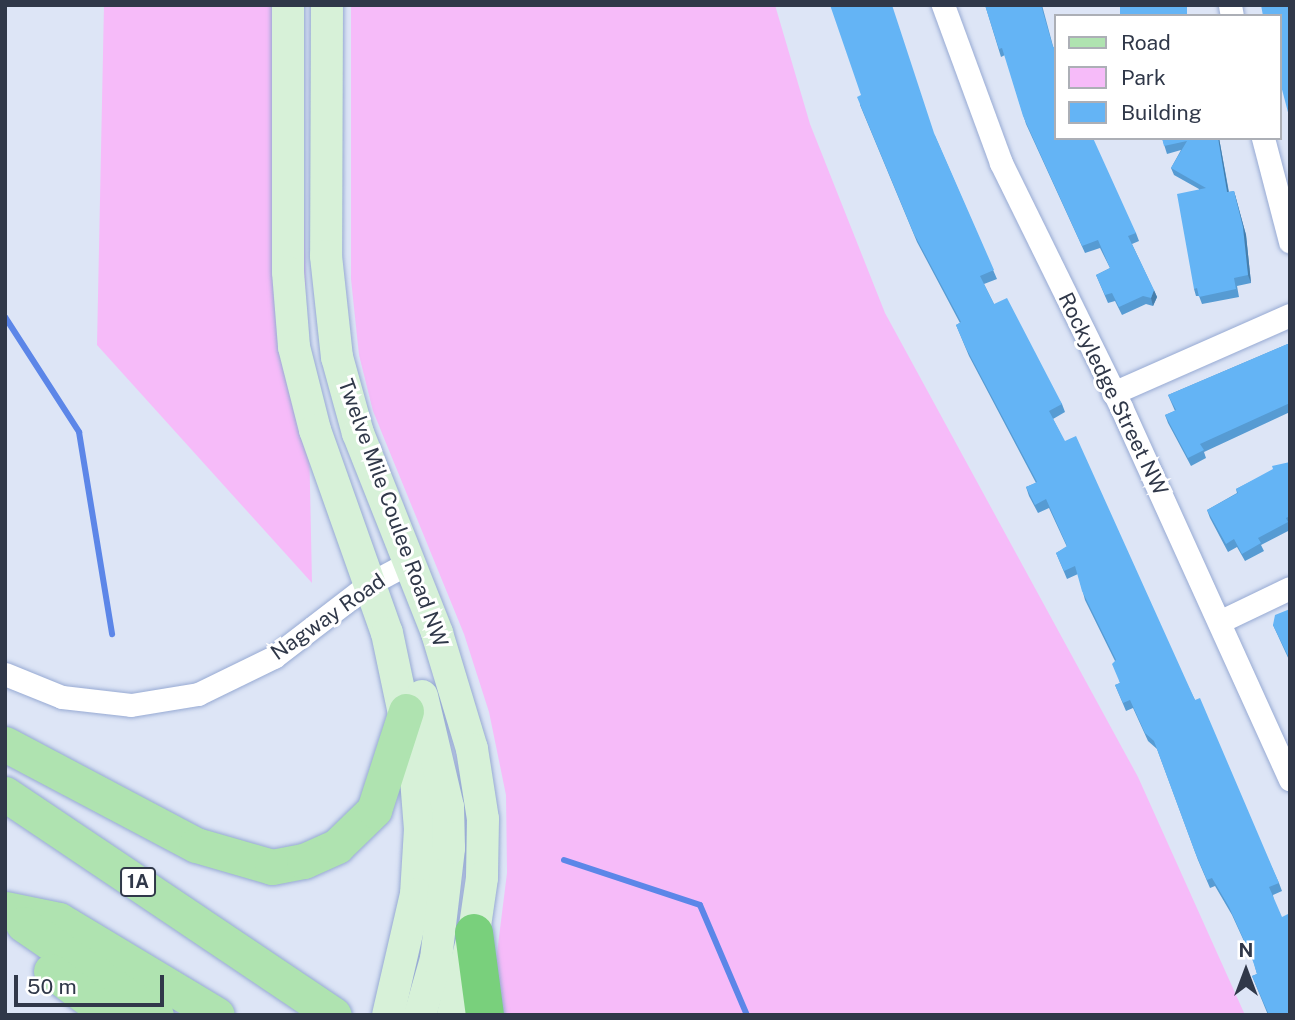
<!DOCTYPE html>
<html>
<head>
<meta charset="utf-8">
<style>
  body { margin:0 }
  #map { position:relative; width:1295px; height:1020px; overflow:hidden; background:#dde5f6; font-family:"Public Sans",sans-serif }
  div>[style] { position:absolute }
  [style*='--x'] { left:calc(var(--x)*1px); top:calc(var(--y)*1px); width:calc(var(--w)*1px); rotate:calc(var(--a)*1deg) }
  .green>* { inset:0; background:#f6bbf9 }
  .stream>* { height:6px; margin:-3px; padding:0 3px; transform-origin:3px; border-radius:3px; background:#5c86e8 }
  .roads { filter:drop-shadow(0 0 2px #97aad3) drop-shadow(0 0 2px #97aad3) }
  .minor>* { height:23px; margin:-11.5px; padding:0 11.5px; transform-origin:11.5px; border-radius:11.5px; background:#fff }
  .secondary>* { height:32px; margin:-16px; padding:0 16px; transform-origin:16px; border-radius:16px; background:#d7f1d8 }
  .primary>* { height:35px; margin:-17.5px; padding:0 17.5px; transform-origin:17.5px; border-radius:17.5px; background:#afe3b0 }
  .motorway>* { height:38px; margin:-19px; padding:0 19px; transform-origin:19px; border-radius:19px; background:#79d07c }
  .wall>* { inset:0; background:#569bd3 }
  .shaded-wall>* { inset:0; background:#467eac }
  .building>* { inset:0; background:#64b4f5; transform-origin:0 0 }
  span { translate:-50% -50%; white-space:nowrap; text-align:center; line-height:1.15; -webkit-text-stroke:6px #fff; paint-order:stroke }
  .shield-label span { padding:2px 5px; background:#fff; border:2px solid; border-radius:5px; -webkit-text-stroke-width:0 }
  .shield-label { font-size:19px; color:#303849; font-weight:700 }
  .street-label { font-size:21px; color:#303849 }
  .frame { position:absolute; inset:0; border:7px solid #303849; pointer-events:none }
  .legend { position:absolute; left:1054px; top:14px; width:228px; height:126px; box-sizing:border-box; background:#fff; border:2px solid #acafb6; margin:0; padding:9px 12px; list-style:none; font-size:21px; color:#303849 }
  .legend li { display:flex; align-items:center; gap:14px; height:35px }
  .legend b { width:35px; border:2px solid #acafb6 }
  .north { position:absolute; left:1211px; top:936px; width:70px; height:70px; -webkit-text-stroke:5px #fff; paint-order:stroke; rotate:0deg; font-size:19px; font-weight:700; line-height:28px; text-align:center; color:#303849 }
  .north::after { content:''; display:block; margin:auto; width:24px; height:32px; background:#303849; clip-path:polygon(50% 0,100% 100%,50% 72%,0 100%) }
  .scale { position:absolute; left:14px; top:975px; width:150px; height:32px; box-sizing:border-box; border:4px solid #303849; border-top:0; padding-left:9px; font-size:21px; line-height:24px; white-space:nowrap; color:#303849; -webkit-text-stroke:5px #fff; paint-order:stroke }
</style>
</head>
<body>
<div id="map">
  <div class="green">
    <div style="clip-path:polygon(104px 5px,300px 5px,312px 583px,97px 345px)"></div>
    <div style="clip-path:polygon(351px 5px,775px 5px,810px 124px,885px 313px,1138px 777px,1245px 1015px,503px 1015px,495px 969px,507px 873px,506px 795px,489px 712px,464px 634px,373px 411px,359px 355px,351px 279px)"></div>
  </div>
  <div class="stream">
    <div style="--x:5;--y:317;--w:137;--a:57.2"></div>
    <div style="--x:79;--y:432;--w:205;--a:80.7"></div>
    <div style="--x:564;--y:860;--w:143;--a:18.3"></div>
    <div style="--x:700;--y:905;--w:120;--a:66.9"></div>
  </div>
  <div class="roads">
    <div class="minor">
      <div style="--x:943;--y:5;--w:168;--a:69.8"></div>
      <div style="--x:1001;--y:163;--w:272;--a:63.8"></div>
      <div style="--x:1121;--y:407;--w:409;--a:65.6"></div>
      <div style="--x:1230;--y:5;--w:11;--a:80"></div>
      <div style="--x:1263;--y:138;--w:107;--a:75.4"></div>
      <div style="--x:1113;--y:393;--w:193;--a:-23.8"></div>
      <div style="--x:1221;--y:621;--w:76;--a:-25.6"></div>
      <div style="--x:5;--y:674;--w:61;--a:22"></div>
      <div style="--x:62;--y:697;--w:69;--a:6.6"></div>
      <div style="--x:131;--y:705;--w:68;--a:-9.3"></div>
      <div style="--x:198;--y:694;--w:85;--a:-26"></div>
      <div style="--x:274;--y:657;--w:120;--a:-37.5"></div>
      <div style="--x:369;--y:584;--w:47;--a:-28.2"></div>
    </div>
    <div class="secondary">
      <div style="--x:288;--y:5;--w:267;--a:90"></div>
      <div style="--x:288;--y:272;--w:75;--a:85.4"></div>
      <div style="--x:294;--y:347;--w:86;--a:75.8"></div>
      <div style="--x:315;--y:430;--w:215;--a:70.5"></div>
      <div style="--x:387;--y:633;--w:136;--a:78.1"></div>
      <div style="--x:415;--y:766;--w:63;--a:85.5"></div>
      <div style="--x:420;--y:829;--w:65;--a:93.5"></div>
      <div style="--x:416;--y:894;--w:124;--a:103"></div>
      <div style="--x:327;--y:5;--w:251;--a:90.2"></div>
      <div style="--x:326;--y:256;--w:102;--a:83.8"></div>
      <div style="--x:337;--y:357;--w:79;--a:74.6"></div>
      <div style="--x:358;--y:433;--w:215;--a:68.4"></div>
      <div style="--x:437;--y:633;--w:121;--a:73.2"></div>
      <div style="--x:472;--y:749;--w:71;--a:81.1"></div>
      <div style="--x:483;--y:819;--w:59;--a:91"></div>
      <div style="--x:482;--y:878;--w:56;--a:98.3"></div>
      <div style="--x:474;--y:933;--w:85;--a:104.4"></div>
      <div style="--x:420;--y:1015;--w:58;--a:-74.1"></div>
      <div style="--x:436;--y:959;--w:112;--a:-83.3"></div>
      <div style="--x:449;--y:848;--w:41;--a:-91.4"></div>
      <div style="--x:448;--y:807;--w:114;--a:-103.2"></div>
    </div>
    <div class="primary">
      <div style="--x:5;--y:744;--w:216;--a:27.9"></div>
      <div style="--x:196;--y:845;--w:79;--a:16.1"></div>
      <div style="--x:272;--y:867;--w:33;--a:-11"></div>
      <div style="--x:304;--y:861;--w:36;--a:-24"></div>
      <div style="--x:337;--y:846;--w:52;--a:-44.2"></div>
      <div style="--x:374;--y:810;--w:104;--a:-72.1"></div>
      <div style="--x:5;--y:794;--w:396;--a:33.9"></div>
      <div style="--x:5;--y:909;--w:55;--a:11.5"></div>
      <div style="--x:59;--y:920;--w:184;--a:31"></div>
      <div style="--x:23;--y:924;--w:161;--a:34.4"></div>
      <div style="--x:51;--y:971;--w:74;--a:36.7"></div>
    </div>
    <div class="motorway">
      <div style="--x:474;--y:933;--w:83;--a:82.4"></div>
    </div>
  </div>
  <div class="wall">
    <div style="clip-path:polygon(985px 5px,1042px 5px,1053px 46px,1055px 138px,1136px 233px,1139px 241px,1132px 244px,1157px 297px,1153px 306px,1146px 304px,1122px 315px,1115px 301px,1108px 303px,1096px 275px,1110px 268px,1100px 248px,1085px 253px,1026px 124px,1005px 55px,1001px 57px)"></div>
    <div style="clip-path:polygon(861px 95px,935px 136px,997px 279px,984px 284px,994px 304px,1062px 404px,1065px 412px,1053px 419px,1195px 700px,1279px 883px,1282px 891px,1273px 895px,1290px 1015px,1268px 1015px,1252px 976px,1257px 974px,1254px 963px,1232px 915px,1215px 886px,1210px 888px,1198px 860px,1157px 749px,1148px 741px,1133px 708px,1126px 711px,1115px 685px,1120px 683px,1115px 661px,1085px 600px,1078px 574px,1067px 579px,1056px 553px,1067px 547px,1049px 508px,1038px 513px,1029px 496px,1026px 487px,1036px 483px,969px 356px,956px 325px,960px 323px,917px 242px,860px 105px)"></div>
    <div style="clip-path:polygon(1162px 138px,1219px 138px,1229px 192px,1234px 191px,1246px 235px,1251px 283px,1237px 286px,1239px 297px,1202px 304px,1199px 296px,1196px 296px,1194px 289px,1199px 189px,1174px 175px,1171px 168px,1181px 150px,1167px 154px)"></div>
    <div style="clip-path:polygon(1290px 343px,1290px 412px,1204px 452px,1206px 458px,1191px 466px,1168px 423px,1165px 415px,1175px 411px,1168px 395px)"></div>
    <div style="clip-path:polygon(1290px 462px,1290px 530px,1261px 545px,1264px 551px,1245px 561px,1237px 547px,1228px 552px,1210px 518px,1207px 510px,1237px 493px,1236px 489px)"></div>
    <div style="clip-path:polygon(1290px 609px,1290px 662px,1273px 625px)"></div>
  </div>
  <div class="shaded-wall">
    <div style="clip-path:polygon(1218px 138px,1219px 138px,1230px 200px,1227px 192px)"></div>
    <div style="clip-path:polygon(1234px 191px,1246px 235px,1251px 283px,1248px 275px)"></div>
    <div style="clip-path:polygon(1154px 290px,1157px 297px,1153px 306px,1151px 298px)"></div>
  </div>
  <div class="building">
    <div style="clip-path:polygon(830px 5px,892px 5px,934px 133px,994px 270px,980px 276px,994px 304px,1007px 298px,1062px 404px,1049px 411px,1065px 441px,1076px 436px,1195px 700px,1200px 698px,1279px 883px,1269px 887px,1282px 917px,1290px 913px,1290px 1015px,1269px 1015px,1252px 976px,1257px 974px,1252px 958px,1229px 907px,1212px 878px,1207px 880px,1195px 852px,1154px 741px,1145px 733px,1130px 700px,1123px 703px,1115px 685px,1120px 683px,1112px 664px,1116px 660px,1082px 591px,1075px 566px,1064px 571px,1056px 553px,1067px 546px,1046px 499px,1035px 505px,1026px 487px,1037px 482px,966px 348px,956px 325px,961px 322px,914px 234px,857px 97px,861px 95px)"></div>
    <div style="clip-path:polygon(985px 5px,1041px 5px,1053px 47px,1055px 46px,1055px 138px,1093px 138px,1136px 233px,1128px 236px,1154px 290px,1151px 298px,1143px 296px,1119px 307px,1112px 293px,1105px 295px,1096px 275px,1110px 268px,1098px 240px,1082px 246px,1023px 116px,1002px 48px,999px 49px)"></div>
    <div style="left:1120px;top:5px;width:67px;height:11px"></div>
    <div style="clip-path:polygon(1261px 5px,1290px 5px,1290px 120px,1279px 78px,1279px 16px,1263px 16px)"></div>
    <div style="clip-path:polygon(1162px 138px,1218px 138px,1227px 192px,1234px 191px,1243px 227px,1248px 275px,1234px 278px,1236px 289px,1199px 297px,1197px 288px,1194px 289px,1177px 194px,1206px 188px,1171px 168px,1187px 141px,1164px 146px)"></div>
    <div style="clip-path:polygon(1290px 343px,1290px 403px,1200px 444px,1204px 450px,1188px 458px,1165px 415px,1176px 410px,1168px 395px)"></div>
    <div style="clip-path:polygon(1290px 462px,1290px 516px,1286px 518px,1288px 522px,1258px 538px,1261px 543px,1242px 554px,1234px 539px,1226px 544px,1207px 510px,1238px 493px,1236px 489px,1273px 469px,1272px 466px)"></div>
    <div style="clip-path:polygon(1290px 609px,1290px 660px,1273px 625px,1275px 615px)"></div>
  </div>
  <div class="shield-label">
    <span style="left:138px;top:882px">1A</span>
  </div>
  <div class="street-label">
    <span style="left:1113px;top:394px;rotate:64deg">Rockyledge Street NW</span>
    <span style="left:393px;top:513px;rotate:70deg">Twelve Mile Coulee Road NW</span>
    <span style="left:328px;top:617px;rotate:-35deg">Nagway Road</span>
  </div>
  <div class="frame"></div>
  <ul class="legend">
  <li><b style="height:9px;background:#afe3b0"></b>Road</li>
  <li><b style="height:19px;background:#f6bbf9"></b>Park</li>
  <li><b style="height:19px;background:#64b4f5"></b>Building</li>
  </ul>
  <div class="north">N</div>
  <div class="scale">50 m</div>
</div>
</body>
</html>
